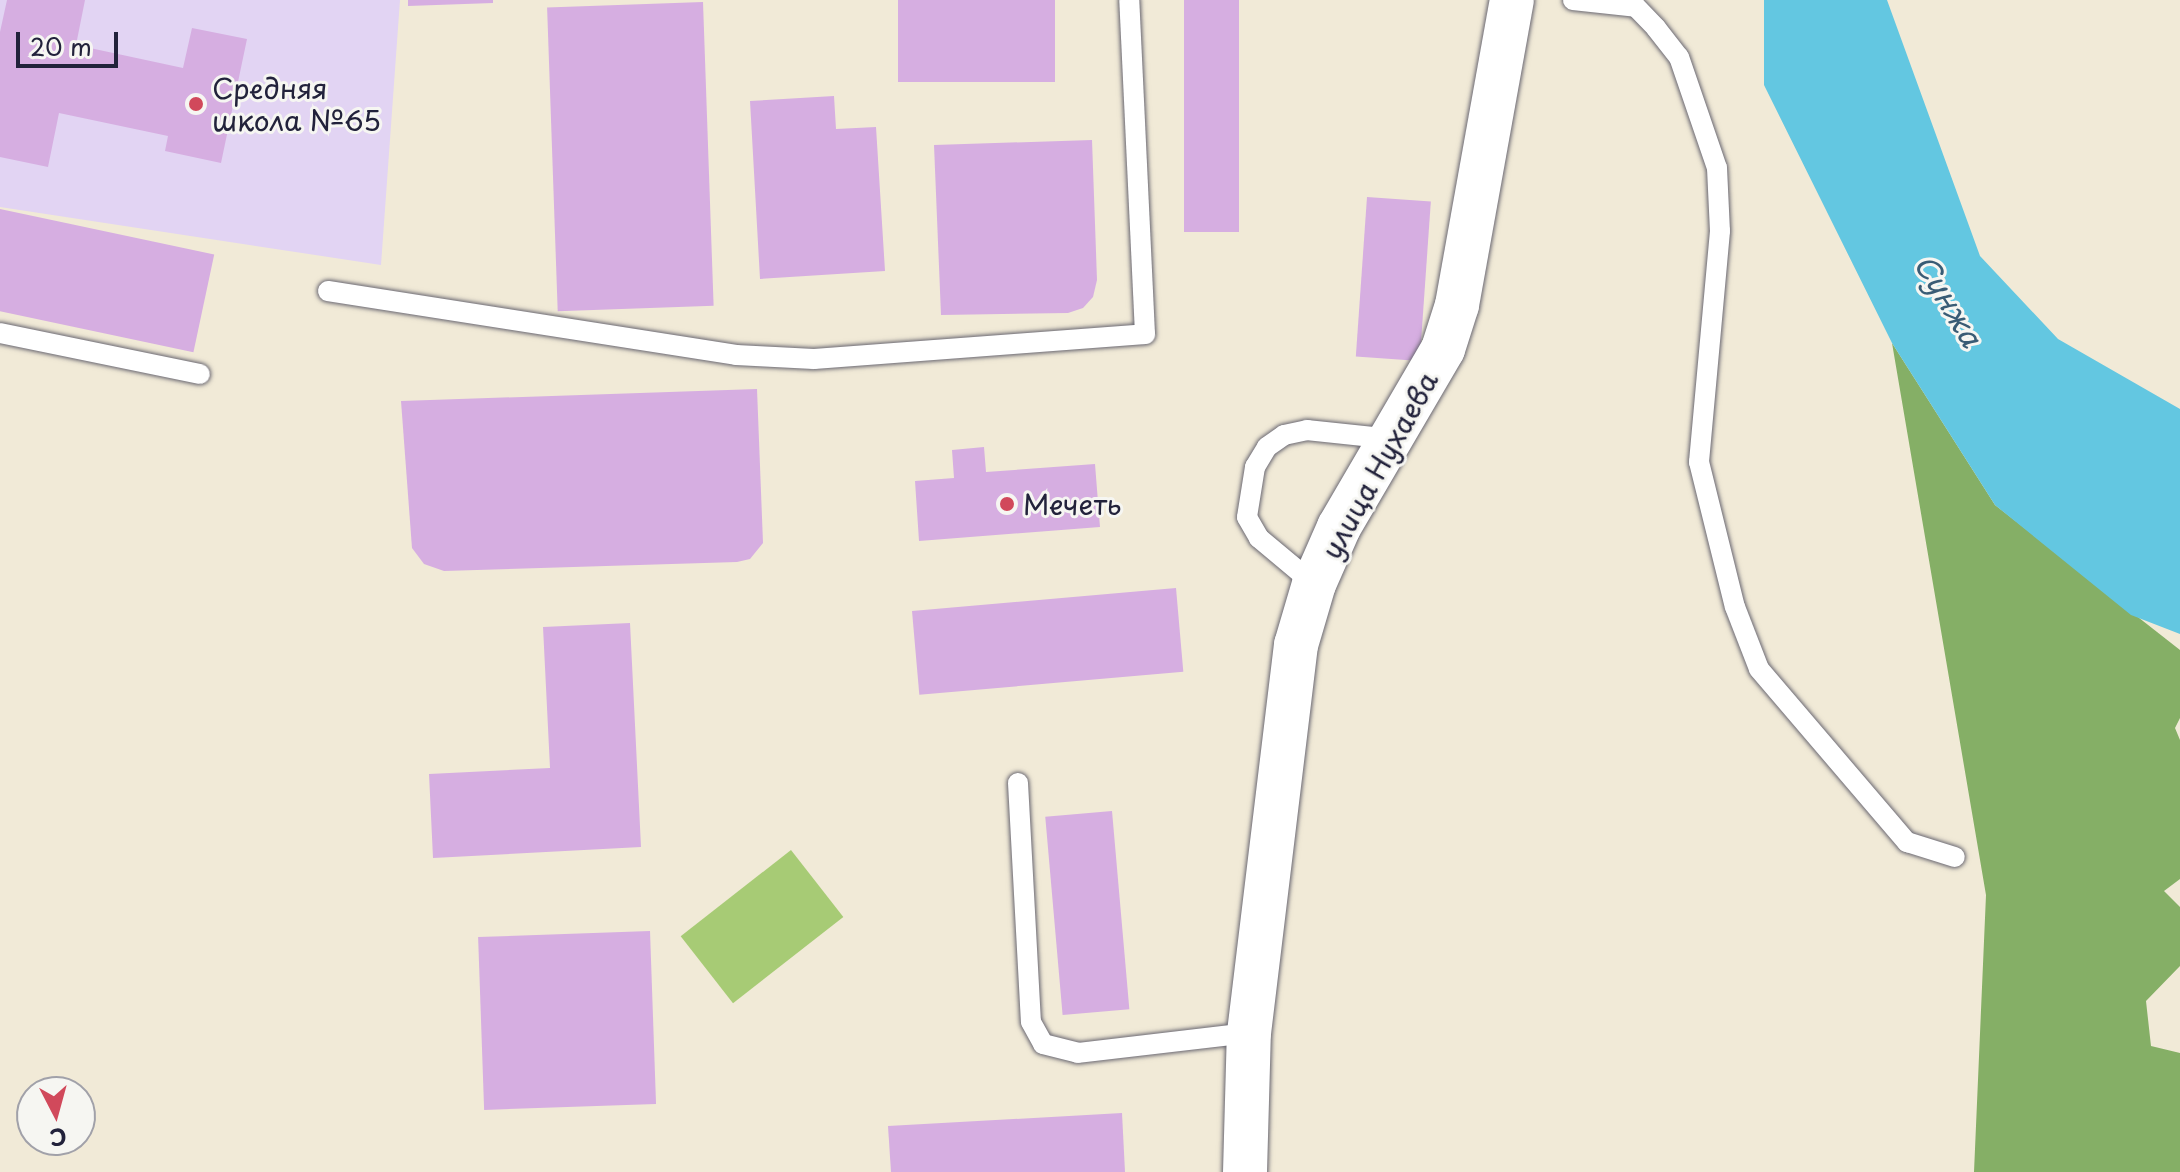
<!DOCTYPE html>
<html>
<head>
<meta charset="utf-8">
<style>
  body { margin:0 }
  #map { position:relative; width:2180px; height:1172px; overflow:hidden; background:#f1ead7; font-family:"Playpen Sans",sans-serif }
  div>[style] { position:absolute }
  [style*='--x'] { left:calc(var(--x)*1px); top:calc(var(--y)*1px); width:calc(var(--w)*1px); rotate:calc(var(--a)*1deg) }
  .built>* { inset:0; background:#e2d4f3 }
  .green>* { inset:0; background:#a7cb75; transform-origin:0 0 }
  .forest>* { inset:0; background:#85af66 }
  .water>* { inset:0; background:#63c7e1 }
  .building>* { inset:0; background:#d6aee1; transform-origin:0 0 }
  .roads { filter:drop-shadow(0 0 2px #6a6872) drop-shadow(0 0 2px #6a6872) }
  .service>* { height:20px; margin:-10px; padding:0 10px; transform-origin:10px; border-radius:10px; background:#fff }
  .tertiary>* { height:44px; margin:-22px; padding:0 22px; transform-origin:22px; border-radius:22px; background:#fff }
  .dots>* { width:22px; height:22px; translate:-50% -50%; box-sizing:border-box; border:4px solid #f6f6f2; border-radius:50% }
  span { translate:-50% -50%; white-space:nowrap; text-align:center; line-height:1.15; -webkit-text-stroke:6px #f6f6f2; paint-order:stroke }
  .poi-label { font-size:28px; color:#22223b }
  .left { translate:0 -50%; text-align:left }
  .street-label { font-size:28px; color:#22223b }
  .water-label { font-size:30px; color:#395c75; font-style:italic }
  .north { position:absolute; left:16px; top:1076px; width:80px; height:80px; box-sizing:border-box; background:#f6f6f2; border:2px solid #a1a1a9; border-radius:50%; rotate:174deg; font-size:22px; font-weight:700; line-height:32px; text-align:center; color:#22223b }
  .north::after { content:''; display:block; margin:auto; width:28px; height:36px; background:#d1495b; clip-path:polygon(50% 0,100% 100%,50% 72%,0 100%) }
  .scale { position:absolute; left:16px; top:32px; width:102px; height:36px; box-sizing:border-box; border:4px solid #22223b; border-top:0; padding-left:10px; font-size:24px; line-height:28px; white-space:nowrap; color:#22223b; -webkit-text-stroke:6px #f6f6f2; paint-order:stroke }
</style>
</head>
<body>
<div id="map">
  <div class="built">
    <div style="clip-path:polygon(0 0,400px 0,381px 265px,0 207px)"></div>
  </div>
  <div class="green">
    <div style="left:791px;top:850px;width:85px;height:140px;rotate:52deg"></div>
  </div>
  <div class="forest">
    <div style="clip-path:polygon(1892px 343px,1995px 505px,2180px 650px,2180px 718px,2175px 728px,2180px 740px,2180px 879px,2164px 891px,2180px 907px,2180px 966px,2146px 1001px,2151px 1046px,2180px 1053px,2180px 1172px,1974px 1172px,1986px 895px)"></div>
  </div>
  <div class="water">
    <div style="clip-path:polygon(1764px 0,1887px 0,1980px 256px,2058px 339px,2180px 409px,2180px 634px,2131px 615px,1995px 505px,1892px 343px,1764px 85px)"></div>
  </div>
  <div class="building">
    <div style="clip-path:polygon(7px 0,85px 0,76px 45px,183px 68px,192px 28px,247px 39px,221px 163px,165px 151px,168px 136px,59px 113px,48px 167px,0 157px,0 32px)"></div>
    <div style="clip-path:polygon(408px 0,493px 0,493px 3px,408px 6px)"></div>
    <div style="left:898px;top:0;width:157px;height:82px"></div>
    <div style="left:1184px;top:0;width:55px;height:232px"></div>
    <div style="left:703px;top:2px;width:304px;height:156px;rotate:88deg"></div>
    <div style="clip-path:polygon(834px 96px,836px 129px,876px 127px,885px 271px,760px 279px,750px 101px)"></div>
    <div style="clip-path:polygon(1092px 140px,1097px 280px,1093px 297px,1083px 308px,1068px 313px,941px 315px,934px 145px)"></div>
    <div style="left:1367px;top:197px;width:64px;height:160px;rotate:4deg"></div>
    <div style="left:0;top:209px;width:219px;height:100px;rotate:12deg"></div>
    <div style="clip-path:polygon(757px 389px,763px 543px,750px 559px,737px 562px,444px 571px,424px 564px,412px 548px,401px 401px)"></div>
    <div style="clip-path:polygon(984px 447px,986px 472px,1095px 464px,1100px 527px,919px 541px,915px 481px,954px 478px,952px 450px)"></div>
    <div style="left:1176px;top:588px;width:84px;height:265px;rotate:85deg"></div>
    <div style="clip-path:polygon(630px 623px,641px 847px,433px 858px,429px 774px,550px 768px,543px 627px)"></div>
    <div style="left:1112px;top:811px;width:199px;height:67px;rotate:85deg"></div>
    <div style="left:650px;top:931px;width:173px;height:172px;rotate:88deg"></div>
    <div style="clip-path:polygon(1122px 1113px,1125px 1172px,891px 1172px,888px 1126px)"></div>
  </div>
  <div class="roads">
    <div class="service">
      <div style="--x:1573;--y:0;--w:63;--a:6.3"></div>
      <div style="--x:1636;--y:7;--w:29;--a:46"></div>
      <div style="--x:1656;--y:28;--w:37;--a:52"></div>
      <div style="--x:1679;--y:57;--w:117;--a:71.1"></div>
      <div style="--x:1717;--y:168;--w:63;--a:87.3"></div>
      <div style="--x:1720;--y:231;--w:232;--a:95.2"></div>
      <div style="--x:1699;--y:462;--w:149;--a:76.1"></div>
      <div style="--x:1735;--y:607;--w:66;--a:68.8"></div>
      <div style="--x:1759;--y:669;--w:228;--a:49.5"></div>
      <div style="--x:1907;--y:842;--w:50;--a:17.4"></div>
      <div style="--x:328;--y:291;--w:413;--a:8.9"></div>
      <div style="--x:736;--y:355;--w:78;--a:2.9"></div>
      <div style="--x:814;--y:359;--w:332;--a:-4.3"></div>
      <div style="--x:1145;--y:334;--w:334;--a:-92.7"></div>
      <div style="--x:0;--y:333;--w:204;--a:11.6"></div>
      <div style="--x:1314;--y:584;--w:72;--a:-140.1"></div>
      <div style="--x:1259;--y:538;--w:24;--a:-120"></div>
      <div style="--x:1247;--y:517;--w:51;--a:-80.9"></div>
      <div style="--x:1255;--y:467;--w:23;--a:-59"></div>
      <div style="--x:1267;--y:447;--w:21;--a:-35"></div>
      <div style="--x:1284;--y:435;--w:24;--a:-12"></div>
      <div style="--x:1307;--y:430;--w:85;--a:6"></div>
      <div style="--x:1018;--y:783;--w:239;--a:86.9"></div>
      <div style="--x:1031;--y:1022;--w:25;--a:61"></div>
      <div style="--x:1043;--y:1044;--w:36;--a:14"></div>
      <div style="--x:1078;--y:1053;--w:172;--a:-6.7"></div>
    </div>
    <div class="tertiary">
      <div style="--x:1245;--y:1172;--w:139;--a:-88.4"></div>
      <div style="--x:1249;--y:1033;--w:391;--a:-83.1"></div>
      <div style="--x:1296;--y:645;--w:64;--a:-73.6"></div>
      <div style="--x:1314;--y:584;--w:62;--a:-66.3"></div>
      <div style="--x:1339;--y:527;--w:206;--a:-59.7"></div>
      <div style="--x:1443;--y:349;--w:46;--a:-72.3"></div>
      <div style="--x:1457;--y:305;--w:310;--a:-79.8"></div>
    </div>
  </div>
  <div class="dots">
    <div style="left:196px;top:104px;background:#d1495b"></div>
    <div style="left:1007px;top:504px;background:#d1495b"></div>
  </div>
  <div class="poi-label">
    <span class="left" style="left:212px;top:104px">Средняя<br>школа №65</span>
    <span class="left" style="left:1023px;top:504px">Мечеть</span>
  </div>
  <div class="street-label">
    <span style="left:1379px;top:465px;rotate:-61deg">улица Нухаева</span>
  </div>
  <div class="water-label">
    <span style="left:1949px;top:300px;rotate:59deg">Сунжа</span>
  </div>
  <div class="north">С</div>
  <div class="scale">20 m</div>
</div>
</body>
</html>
